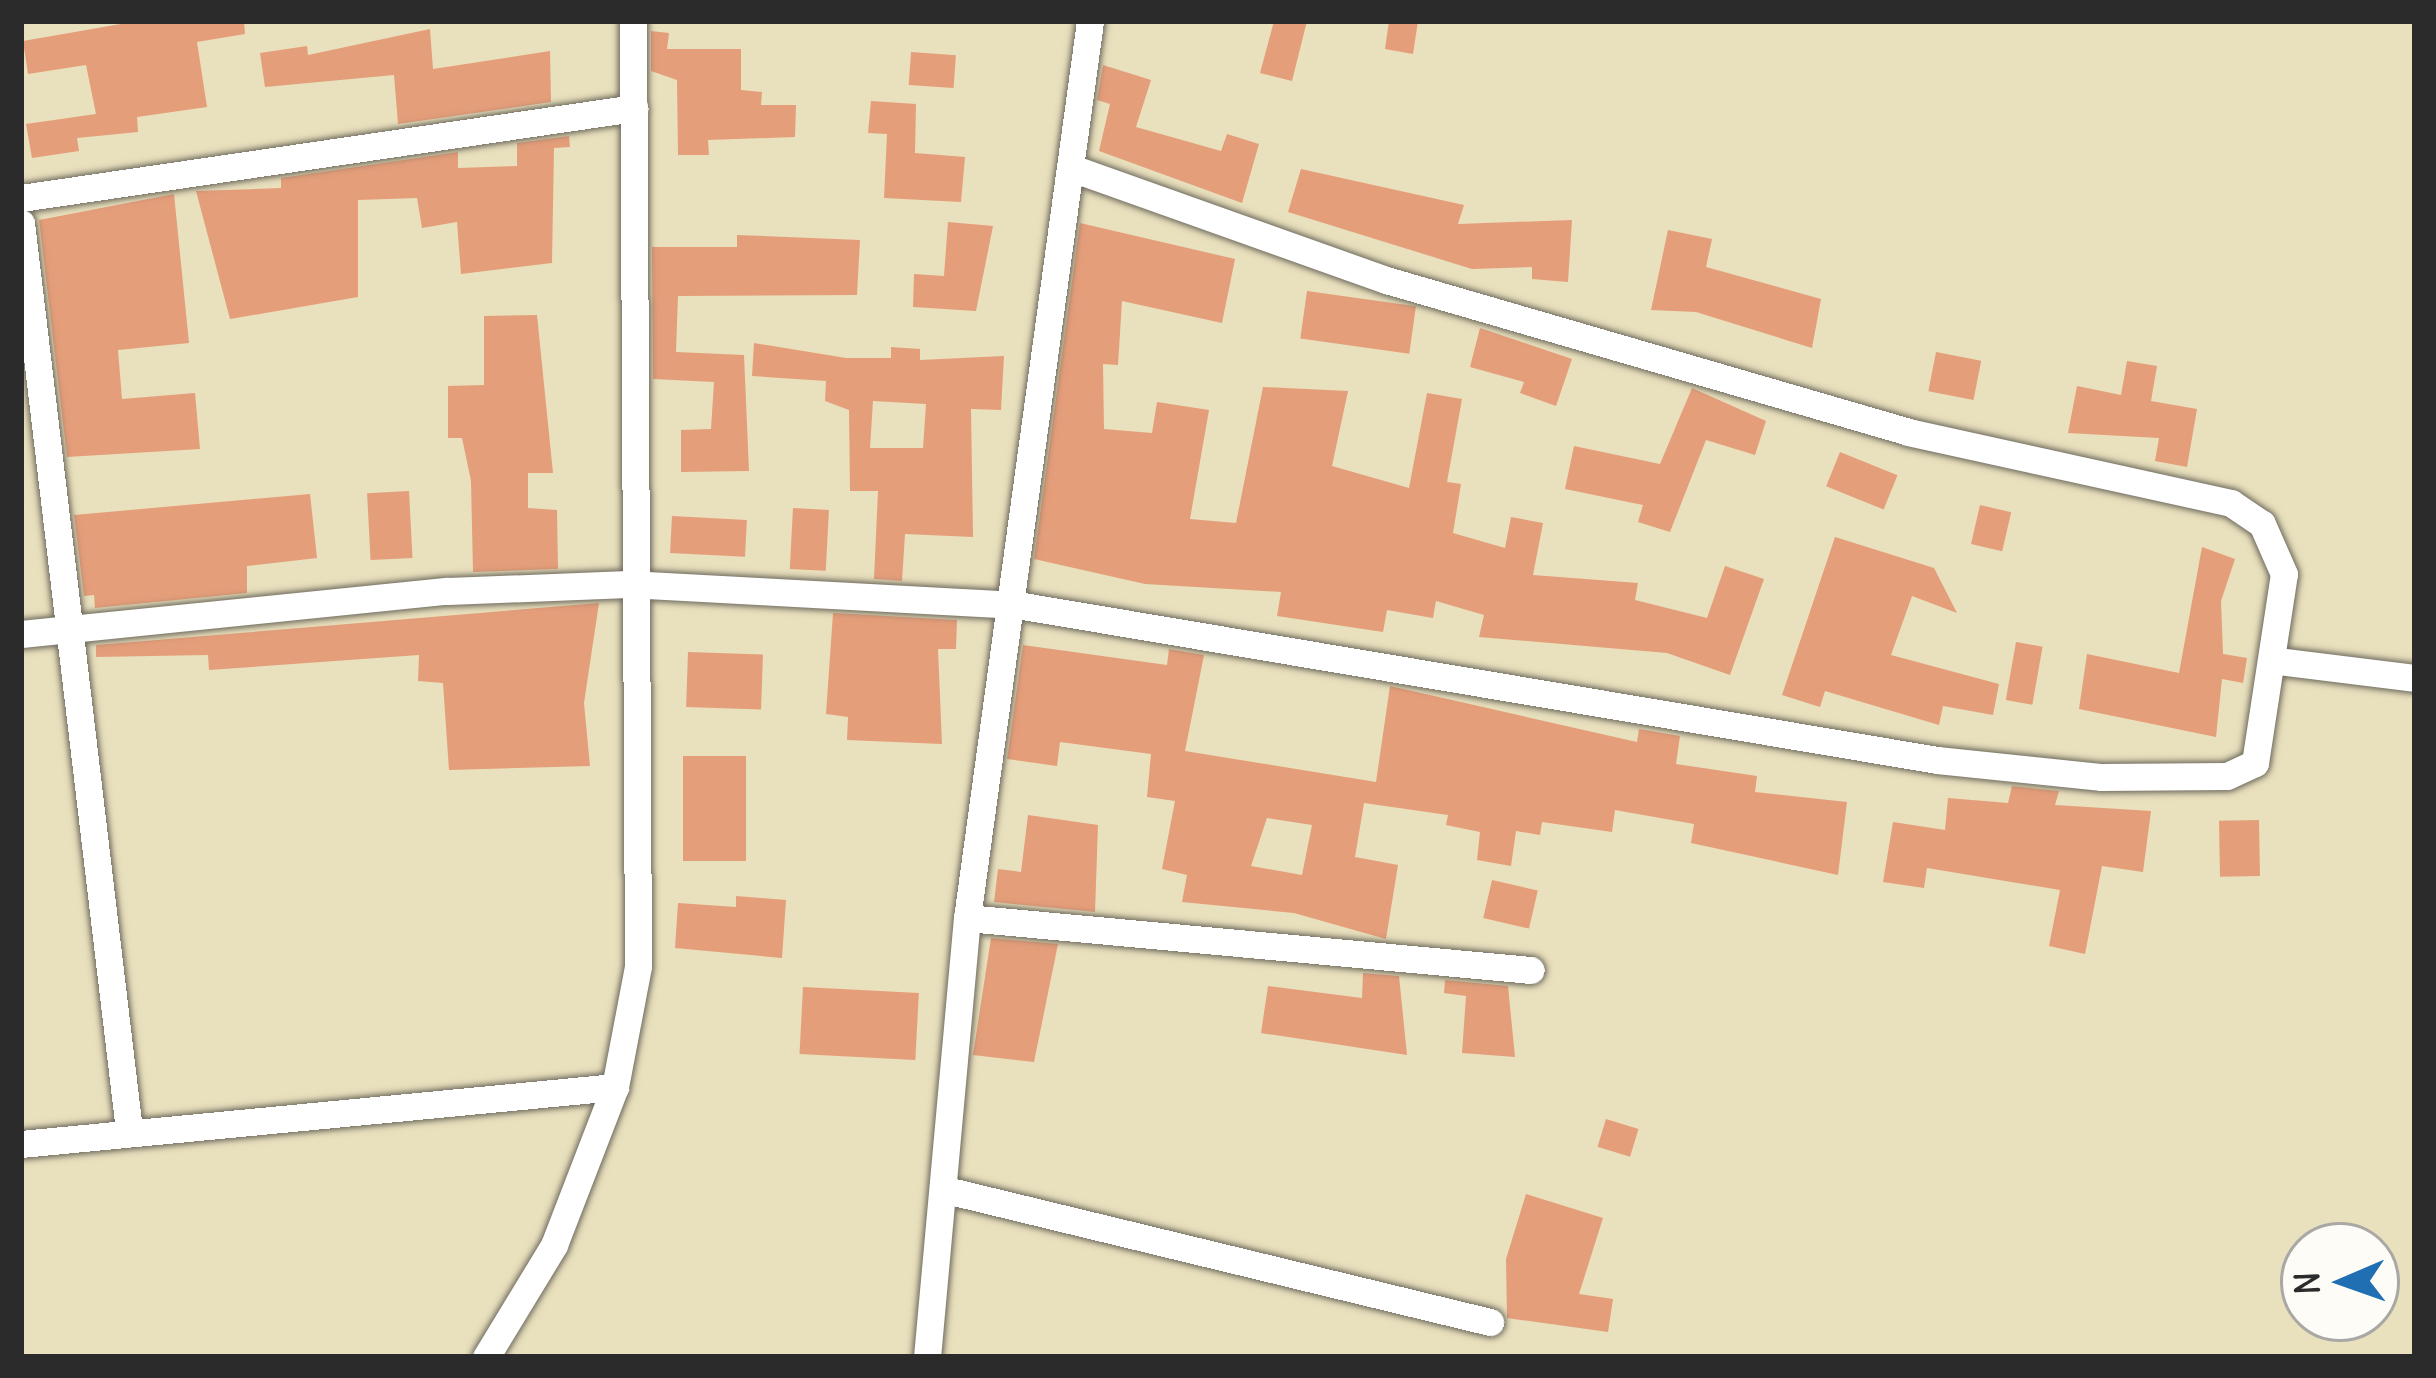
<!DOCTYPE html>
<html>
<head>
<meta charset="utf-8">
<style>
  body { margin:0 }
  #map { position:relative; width:2436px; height:1378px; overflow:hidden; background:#e9e0bd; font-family:Delius,sans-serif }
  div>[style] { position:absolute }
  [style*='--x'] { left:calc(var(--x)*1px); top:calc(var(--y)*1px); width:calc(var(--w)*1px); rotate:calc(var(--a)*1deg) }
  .building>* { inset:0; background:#e59e7a; transform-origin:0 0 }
  .roads { filter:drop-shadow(0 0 3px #6e6a5e) drop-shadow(0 0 3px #6e6a5e) }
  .street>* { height:27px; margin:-13.5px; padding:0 13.5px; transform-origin:13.5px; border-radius:13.5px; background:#fff }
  span { translate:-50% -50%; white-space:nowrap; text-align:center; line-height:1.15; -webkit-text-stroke:9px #fdfcf7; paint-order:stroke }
  .frame { position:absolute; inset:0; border:24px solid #2b2b2b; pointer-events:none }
  .north { position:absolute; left:2280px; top:1222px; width:120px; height:120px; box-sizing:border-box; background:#fdfcf7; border:3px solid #a9a8a5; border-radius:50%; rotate:268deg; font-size:33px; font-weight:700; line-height:48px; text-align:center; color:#2b2b2b }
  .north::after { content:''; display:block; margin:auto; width:42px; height:54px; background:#1f6fb2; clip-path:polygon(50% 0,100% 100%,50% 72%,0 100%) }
</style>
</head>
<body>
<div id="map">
  <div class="building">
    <div style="clip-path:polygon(138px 21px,244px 21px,245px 34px,197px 42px,207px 107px,137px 117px,138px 132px,77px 138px,79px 151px,32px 158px,26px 124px,96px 114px,86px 65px,28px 74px,23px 41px)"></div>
    <div style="clip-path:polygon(1274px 21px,1307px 21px,1292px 81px,1260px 73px)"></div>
    <div style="clip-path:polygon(1389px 21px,1418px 21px,1413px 54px,1385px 49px)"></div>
    <div style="clip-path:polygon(430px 29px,433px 69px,550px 51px,551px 102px,398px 124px,394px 75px,265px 87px,260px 53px,307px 46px,308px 55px)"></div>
    <div style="clip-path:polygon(651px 31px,669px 33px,667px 49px,741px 49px,741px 90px,762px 92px,761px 105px,796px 105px,795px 137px,708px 140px,709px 155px,678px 155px,677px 80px,651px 71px)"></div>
    <div style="left:911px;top:52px;width:45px;height:33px;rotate:4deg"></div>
    <div style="clip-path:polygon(1103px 65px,1151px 80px,1136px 127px,1221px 151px,1227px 134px,1259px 144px,1242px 203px,1099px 151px,1110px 104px,1097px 100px)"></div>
    <div style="clip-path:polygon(871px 101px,916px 104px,915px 153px,965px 157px,961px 202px,884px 198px,887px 134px,868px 133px)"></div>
    <div style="clip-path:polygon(569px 136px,570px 147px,554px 148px,552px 263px,461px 274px,457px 222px,422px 228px,417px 198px,358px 200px,358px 297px,230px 319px,196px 191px,281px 188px,281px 178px,458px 152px,458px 168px,517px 166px,517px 143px)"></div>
    <div style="clip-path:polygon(1301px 169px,1464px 205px,1458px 224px,1572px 220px,1568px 282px,1532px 279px,1532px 267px,1472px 269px,1288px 212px)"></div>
    <div style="clip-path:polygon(174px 194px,189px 343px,118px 350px,122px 399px,195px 393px,200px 449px,67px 457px,39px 220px)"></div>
    <div style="clip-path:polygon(948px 222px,993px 226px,976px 311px,913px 307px,914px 274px,944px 276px)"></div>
    <div style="clip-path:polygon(1080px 223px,1235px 259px,1222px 323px,1122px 301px,1118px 365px,1103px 364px,1104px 429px,1152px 433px,1157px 402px,1209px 410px,1190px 519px,1236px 523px,1263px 387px,1348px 391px,1332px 466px,1409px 488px,1427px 393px,1462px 399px,1447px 482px,1461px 484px,1453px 533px,1505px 548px,1511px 517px,1543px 523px,1533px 575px,1638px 583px,1635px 600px,1707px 618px,1725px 566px,1764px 579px,1730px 675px,1667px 653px,1479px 637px,1484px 615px,1436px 601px,1433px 618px,1387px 610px,1383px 632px,1277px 616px,1281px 592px,1145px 584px,1034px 559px)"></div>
    <div style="clip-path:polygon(1668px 230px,1712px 239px,1706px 267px,1821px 299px,1812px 348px,1696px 312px,1651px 310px)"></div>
    <div style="clip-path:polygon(737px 235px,860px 240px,857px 295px,678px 296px,676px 352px,744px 355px,749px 471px,681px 472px,681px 430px,711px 429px,714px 382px,653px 379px,652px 247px,737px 247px)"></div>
    <div style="left:1307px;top:291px;width:110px;height:48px;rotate:8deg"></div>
    <div style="clip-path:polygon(537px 315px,553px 473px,528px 473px,528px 508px,557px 510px,558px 569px,473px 572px,471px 481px,462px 438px,448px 438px,448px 386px,484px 385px,484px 316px)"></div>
    <div style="clip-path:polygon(1480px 328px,1572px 359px,1556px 406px,1520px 393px,1524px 382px,1470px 367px)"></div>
    <div style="clip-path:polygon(evenodd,754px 343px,846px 358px,891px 358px,891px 347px,920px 349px,920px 360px,1004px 356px,1001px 410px,971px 409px,973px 537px,905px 534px,902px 581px,874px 579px,878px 491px,850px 491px,849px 410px,825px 401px,826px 381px,752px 376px,754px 343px,873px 401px,926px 404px,923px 448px,870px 448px,873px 401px)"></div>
    <div style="left:1936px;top:352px;width:46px;height:40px;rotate:11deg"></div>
    <div style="clip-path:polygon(2127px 361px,2157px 366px,2151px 401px,2197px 409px,2187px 467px,2155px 461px,2159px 438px,2068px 433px,2077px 386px,2121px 395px)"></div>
    <div style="clip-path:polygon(1692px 388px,1766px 421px,1755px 455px,1706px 440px,1670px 532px,1638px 522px,1643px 505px,1565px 489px,1574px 446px,1660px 464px)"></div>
    <div style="left:1840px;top:452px;width:62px;height:37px;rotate:22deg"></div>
    <div style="left:409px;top:491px;width:67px;height:42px;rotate:87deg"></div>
    <div style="clip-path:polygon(310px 494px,317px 558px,247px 566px,247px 593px,95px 608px,94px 595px,84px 596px,74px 515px)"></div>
    <div style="left:1980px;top:505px;width:32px;height:40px;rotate:13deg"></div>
    <div style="left:793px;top:508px;width:36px;height:61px;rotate:3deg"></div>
    <div style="left:672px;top:516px;width:75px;height:37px;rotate:3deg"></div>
    <div style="clip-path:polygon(1835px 537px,1934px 568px,1957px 613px,1912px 596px,1891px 655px,1999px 684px,1993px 715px,1943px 706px,1939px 725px,1825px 691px,1820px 707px,1782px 695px)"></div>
    <div style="clip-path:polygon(2202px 547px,2235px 559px,2221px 601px,2223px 654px,2247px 658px,2243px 683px,2222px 679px,2216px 737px,2079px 709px,2087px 654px,2179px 673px)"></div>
    <div style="clip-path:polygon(599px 603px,584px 703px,590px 766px,449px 770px,443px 683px,418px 681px,419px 655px,209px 670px,208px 655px,96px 657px,96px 645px)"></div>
    <div style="clip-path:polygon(833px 613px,957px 620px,956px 649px,938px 649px,942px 744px,847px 740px,848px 717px,826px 714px)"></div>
    <div style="left:2016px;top:642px;width:27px;height:59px;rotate:10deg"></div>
    <div style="clip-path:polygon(evenodd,1023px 645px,1167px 665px,1169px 649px,1204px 655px,1185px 751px,1376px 782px,1390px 686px,1637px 742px,1639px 729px,1680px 736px,1676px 764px,1757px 776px,1755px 792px,1847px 802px,1838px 875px,1691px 843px,1694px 824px,1615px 810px,1612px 832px,1542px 822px,1540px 835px,1516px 831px,1511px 866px,1477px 860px,1480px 832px,1446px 825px,1448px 815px,1364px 803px,1355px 857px,1398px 865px,1386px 939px,1294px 913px,1182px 902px,1187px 875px,1162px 869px,1175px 801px,1147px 797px,1151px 754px,1060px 742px,1057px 766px,1007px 759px,1023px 645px,1267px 818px,1312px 825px,1302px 875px,1251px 866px,1267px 818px)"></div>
    <div style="left:688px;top:652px;width:75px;height:55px;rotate:2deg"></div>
    <div style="left:746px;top:756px;width:105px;height:63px;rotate:90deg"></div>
    <div style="clip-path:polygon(2012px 786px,2059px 791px,2055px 805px,2151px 811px,2143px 872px,2102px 866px,2085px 954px,2049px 946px,2060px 890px,1927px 868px,1924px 888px,1883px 882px,1893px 822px,1945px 830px,1948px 798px,2008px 803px)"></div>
    <div style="clip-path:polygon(1028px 815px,1098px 825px,1095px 912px,994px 902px,998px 869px,1021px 872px)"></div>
    <div style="left:2259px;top:820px;width:56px;height:40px;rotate:89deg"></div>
    <div style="left:1492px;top:880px;width:47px;height:39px;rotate:13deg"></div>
    <div style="clip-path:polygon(736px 896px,786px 900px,782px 958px,675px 948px,678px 903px,736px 907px)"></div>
    <div style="clip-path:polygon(991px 938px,1058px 944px,1034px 1062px,973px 1055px)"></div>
    <div style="clip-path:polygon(1363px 973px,1399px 976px,1407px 1055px,1261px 1033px,1268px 986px,1362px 998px)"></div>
    <div style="clip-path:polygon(1445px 980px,1508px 986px,1515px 1057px,1462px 1053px,1466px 996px,1444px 993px)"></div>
    <div style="left:803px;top:987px;width:116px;height:67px;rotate:3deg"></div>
    <div style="left:1606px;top:1119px;width:34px;height:29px;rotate:17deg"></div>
    <div style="clip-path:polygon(1526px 1194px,1603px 1218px,1579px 1294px,1613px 1299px,1608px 1332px,1507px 1318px,1506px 1259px)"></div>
  </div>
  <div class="roads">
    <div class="street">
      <div style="--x:21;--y:198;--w:620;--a:-8.35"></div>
      <div style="--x:21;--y:223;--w:913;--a:83.21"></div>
      <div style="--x:21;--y:634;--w:429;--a:-5.8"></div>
      <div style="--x:448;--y:591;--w:180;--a:-2.2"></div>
      <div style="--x:628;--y:584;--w:390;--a:3.1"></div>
      <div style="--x:1017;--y:605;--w:933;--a:9.56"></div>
      <div style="--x:1937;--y:760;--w:166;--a:5.9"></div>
      <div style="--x:2102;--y:777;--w:125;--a:-0.5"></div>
      <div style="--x:2227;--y:776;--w:31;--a:-25"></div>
      <div style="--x:2255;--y:763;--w:191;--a:-81.3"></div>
      <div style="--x:2284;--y:574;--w:55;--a:-113.7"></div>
      <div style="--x:2262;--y:524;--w:37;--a:-146"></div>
      <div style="--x:2231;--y:503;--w:330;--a:-167.6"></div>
      <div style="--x:1909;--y:432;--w:545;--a:-163.79"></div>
      <div style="--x:1386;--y:280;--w:333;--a:-160.4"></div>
      <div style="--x:2278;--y:661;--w:138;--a:7.1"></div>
      <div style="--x:967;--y:918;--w:566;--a:5.27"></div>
      <div style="--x:21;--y:1144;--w:597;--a:-5.48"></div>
      <div style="--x:946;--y:1190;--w:560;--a:13.64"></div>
      <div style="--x:486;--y:1357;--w:131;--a:-58.7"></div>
      <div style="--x:554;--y:1245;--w:169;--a:-68.9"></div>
      <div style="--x:615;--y:1087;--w:123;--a:-79.2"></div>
      <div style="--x:638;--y:966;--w:945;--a:-90.3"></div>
      <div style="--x:927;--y:1357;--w:441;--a:-84.8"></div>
      <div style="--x:967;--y:918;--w:905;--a:-82.19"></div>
    </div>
  </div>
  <div class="frame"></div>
  <div class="north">N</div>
</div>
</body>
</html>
